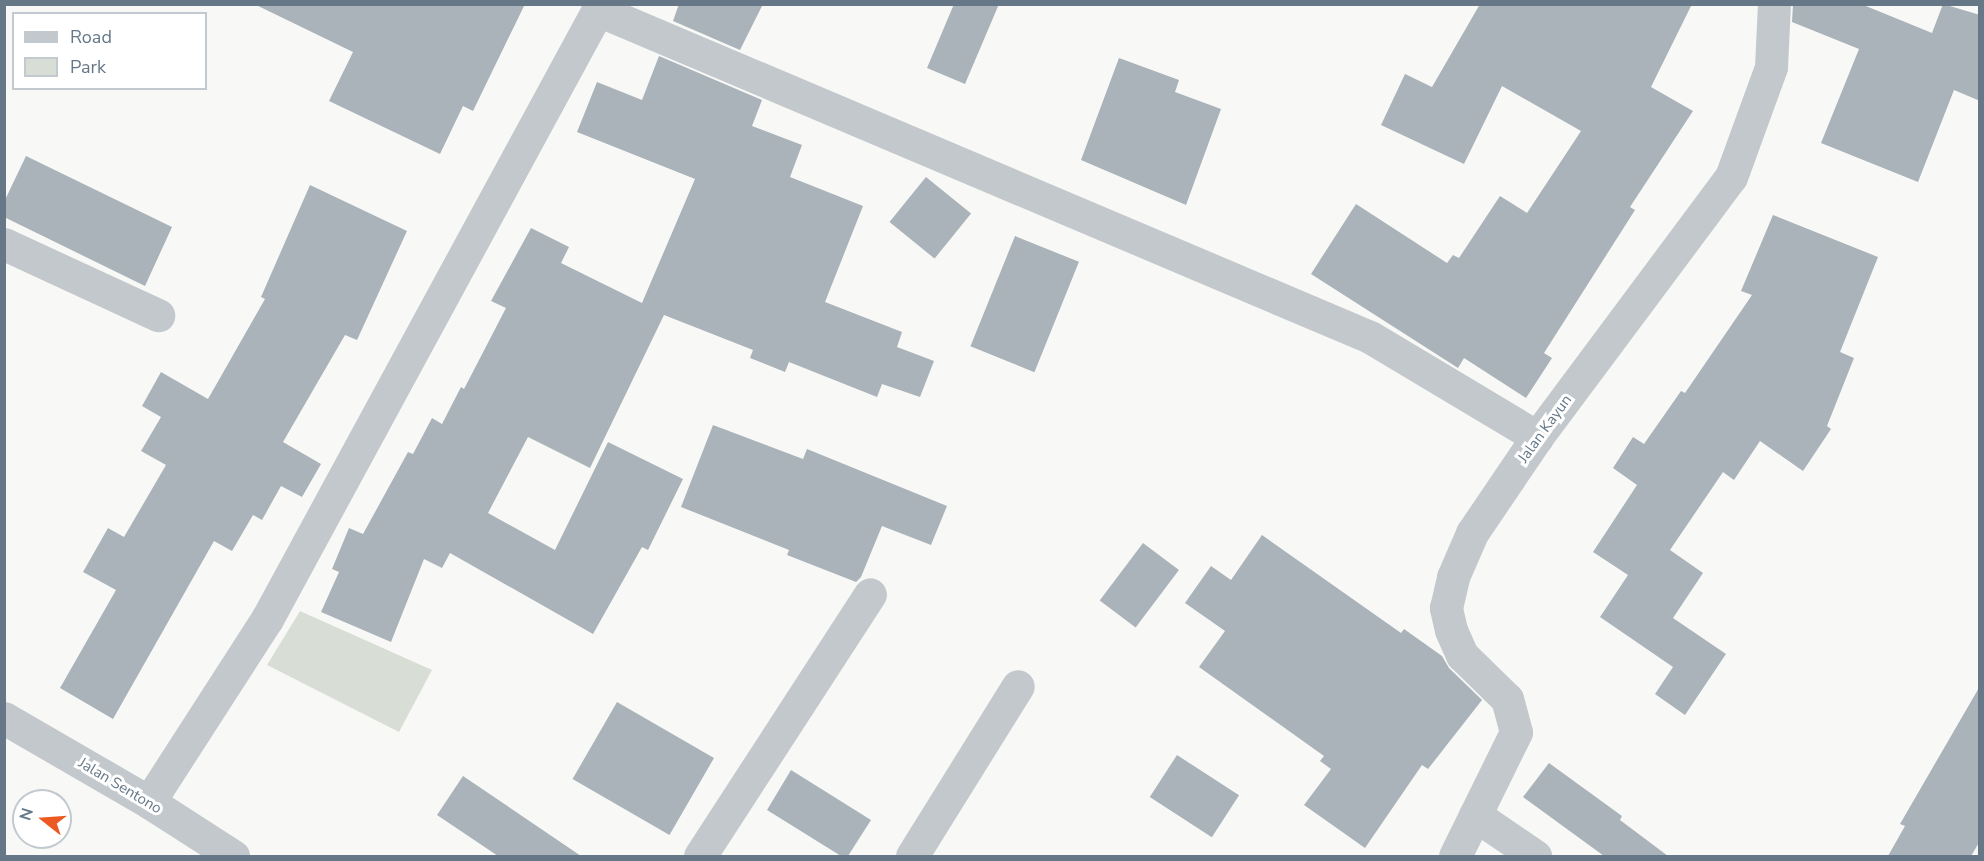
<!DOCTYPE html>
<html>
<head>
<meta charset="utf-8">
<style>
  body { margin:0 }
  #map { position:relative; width:1984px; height:861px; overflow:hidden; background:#f8f9f6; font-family:"Nunito Sans",sans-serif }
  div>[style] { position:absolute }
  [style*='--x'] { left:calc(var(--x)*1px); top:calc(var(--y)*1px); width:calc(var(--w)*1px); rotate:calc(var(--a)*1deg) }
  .green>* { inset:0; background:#d8ded5 }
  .building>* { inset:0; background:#aab3b9; transform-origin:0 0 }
  .minor>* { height:33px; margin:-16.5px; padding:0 16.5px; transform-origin:16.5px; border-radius:16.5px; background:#c3c8cc }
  span { translate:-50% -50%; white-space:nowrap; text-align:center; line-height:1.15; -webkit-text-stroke:6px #fff; paint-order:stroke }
  .street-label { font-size:15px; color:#667888 }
  .frame { position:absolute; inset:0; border:6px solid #667888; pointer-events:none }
  .legend { position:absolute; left:12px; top:12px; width:195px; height:78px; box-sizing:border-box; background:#fff; border:2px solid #c2c9cf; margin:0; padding:8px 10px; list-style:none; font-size:18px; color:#667888 }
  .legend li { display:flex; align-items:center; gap:12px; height:30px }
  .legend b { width:30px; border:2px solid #c2c9cf }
  .north { position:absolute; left:12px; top:789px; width:60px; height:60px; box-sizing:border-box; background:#fff; border:2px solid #c2c9cf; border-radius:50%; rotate:287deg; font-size:16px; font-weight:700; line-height:24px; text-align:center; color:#667888 }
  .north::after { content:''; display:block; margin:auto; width:21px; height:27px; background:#ec5922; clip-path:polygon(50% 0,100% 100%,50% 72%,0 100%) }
</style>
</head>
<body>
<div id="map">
  <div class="green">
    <div style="clip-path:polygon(300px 611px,432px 670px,399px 732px,267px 665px)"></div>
  </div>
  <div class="building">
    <div style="clip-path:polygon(254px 4px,525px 4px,473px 111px,463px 106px,440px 154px,329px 101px,353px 52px)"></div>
    <div style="clip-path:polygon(679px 4px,763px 4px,740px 50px,673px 21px)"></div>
    <div style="clip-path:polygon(954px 4px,999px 4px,965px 84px,927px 68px)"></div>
    <div style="clip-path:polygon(1480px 4px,1692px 4px,1651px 87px,1693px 111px,1630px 207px,1635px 210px,1544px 353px,1552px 358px,1526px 398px,1464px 358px,1458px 368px,1311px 274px,1356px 204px,1447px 263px,1453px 255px,1459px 258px,1500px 196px,1527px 213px,1581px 131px,1502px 86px,1464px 164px,1381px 125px,1405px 74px,1432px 87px)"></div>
    <div style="clip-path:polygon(1793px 4px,1861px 4px,1932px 33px,1943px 4px,1980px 15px,1980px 101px,1954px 90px,1918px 182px,1821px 143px,1859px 49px,1792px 22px)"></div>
    <div style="clip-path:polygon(659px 56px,762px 100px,752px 126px,802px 145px,790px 177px,863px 206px,825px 302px,902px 332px,897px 347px,934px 361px,920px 397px,882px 384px,877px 397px,789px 362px,785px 372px,750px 358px,753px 350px,664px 315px,590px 468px,528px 437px,488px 513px,555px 550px,608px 442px,683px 479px,648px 550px,642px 547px,593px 634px,450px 553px,442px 568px,424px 559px,391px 642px,321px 612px,339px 572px,332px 569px,349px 528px,363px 534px,408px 452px,413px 454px,432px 418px,442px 424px,461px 387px,464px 389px,506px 308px,491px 301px,531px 228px,569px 247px,561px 263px,642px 303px,695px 179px,577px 132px,597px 82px,642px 100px)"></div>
    <div style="clip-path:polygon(1119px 58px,1179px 80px,1175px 92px,1221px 109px,1186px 205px,1081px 160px)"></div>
    <div style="clip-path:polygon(26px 156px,172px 227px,145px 286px,4px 217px,4px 202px)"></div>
    <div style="left:926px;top:177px;width:58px;height:58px;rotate:39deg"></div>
    <div style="clip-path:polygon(310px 185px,407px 231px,357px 340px,345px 335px,283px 442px,321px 464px,302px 497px,281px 486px,262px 520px,253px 515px,232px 551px,214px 541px,113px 719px,60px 688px,116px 590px,83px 572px,108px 528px,124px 537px,166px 465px,141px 451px,161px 417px,142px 406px,161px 372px,208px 399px,265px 299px,261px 297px)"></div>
    <div style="clip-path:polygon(1773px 215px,1878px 257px,1840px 352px,1854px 358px,1827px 426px,1831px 429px,1803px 471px,1760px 441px,1734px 480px,1723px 472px,1670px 550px,1703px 573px,1673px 618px,1726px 654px,1685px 715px,1655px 694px,1673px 667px,1600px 617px,1628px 575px,1593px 552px,1637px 485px,1613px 468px,1633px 437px,1644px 444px,1681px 391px,1685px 393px,1752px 295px,1741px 291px)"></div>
    <div style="left:1015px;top:236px;width:69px;height:119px;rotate:22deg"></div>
    <div style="clip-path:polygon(713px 425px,803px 459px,807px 449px,947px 506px,931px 545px,882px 526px,861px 577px,856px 582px,787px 555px,789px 550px,681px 507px)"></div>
    <div style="clip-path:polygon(1262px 535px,1401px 633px,1404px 629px,1442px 656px,1449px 668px,1482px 700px,1428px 769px,1422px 765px,1365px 848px,1304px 805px,1331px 769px,1320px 761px,1324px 756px,1199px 667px,1225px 631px,1185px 603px,1211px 566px,1231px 580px)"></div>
    <div style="left:1143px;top:543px;width:45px;height:72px;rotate:37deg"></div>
    <div style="clip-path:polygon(1980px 686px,1980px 841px,1971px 856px,1888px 856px,1905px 826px,1900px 824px)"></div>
    <div style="left:617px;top:702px;width:112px;height:89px;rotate:30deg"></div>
    <div style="left:1177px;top:755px;width:74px;height:50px;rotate:33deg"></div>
    <div style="clip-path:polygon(1549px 763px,1622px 816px,1620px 820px,1668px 856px,1604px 856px,1523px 797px)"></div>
    <div style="clip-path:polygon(791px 770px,871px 820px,848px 856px,841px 856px,767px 810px)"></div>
    <div style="clip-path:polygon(463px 776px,581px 856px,498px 856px,437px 815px)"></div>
  </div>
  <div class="minor">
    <div style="--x:598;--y:10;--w:838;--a:22.96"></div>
    <div style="--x:1370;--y:337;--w:195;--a:30.9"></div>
    <div style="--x:4;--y:244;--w:170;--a:24.8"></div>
    <div style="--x:4;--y:718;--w:168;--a:30.1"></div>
    <div style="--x:149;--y:802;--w:100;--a:32.7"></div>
    <div style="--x:149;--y:802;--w:218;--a:-57.2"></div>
    <div style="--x:267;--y:619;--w:700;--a:-61.49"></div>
    <div style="--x:1475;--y:815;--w:73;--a:34.3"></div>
    <div style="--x:700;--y:856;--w:312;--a:-57"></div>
    <div style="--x:912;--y:856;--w:200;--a:-58.1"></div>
    <div style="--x:1455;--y:856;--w:138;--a:-63.8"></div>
    <div style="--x:1516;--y:732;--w:34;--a:-105"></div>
    <div style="--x:1507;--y:699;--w:63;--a:-135.6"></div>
    <div style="--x:1462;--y:655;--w:27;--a:-114"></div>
    <div style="--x:1451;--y:630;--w:23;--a:-103"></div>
    <div style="--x:1446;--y:608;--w:32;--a:-77"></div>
    <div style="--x:1453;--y:577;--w:48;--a:-66.6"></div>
    <div style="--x:1472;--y:533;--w:116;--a:-55.9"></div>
    <div style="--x:1537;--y:437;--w:324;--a:-53.3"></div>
    <div style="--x:1731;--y:177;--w:117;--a:-70"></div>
    <div style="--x:1771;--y:67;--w:63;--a:-87.3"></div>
  </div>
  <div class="street-label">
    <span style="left:1545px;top:429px;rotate:-54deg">Jalan Kayun</span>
    <span style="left:120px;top:786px;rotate:31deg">Jalan Sentono</span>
  </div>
  <div class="frame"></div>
  <ul class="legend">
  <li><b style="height:8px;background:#c3c8cc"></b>Road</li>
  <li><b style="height:16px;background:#d8ded5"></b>Park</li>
  </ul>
  <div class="north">N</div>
</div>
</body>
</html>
